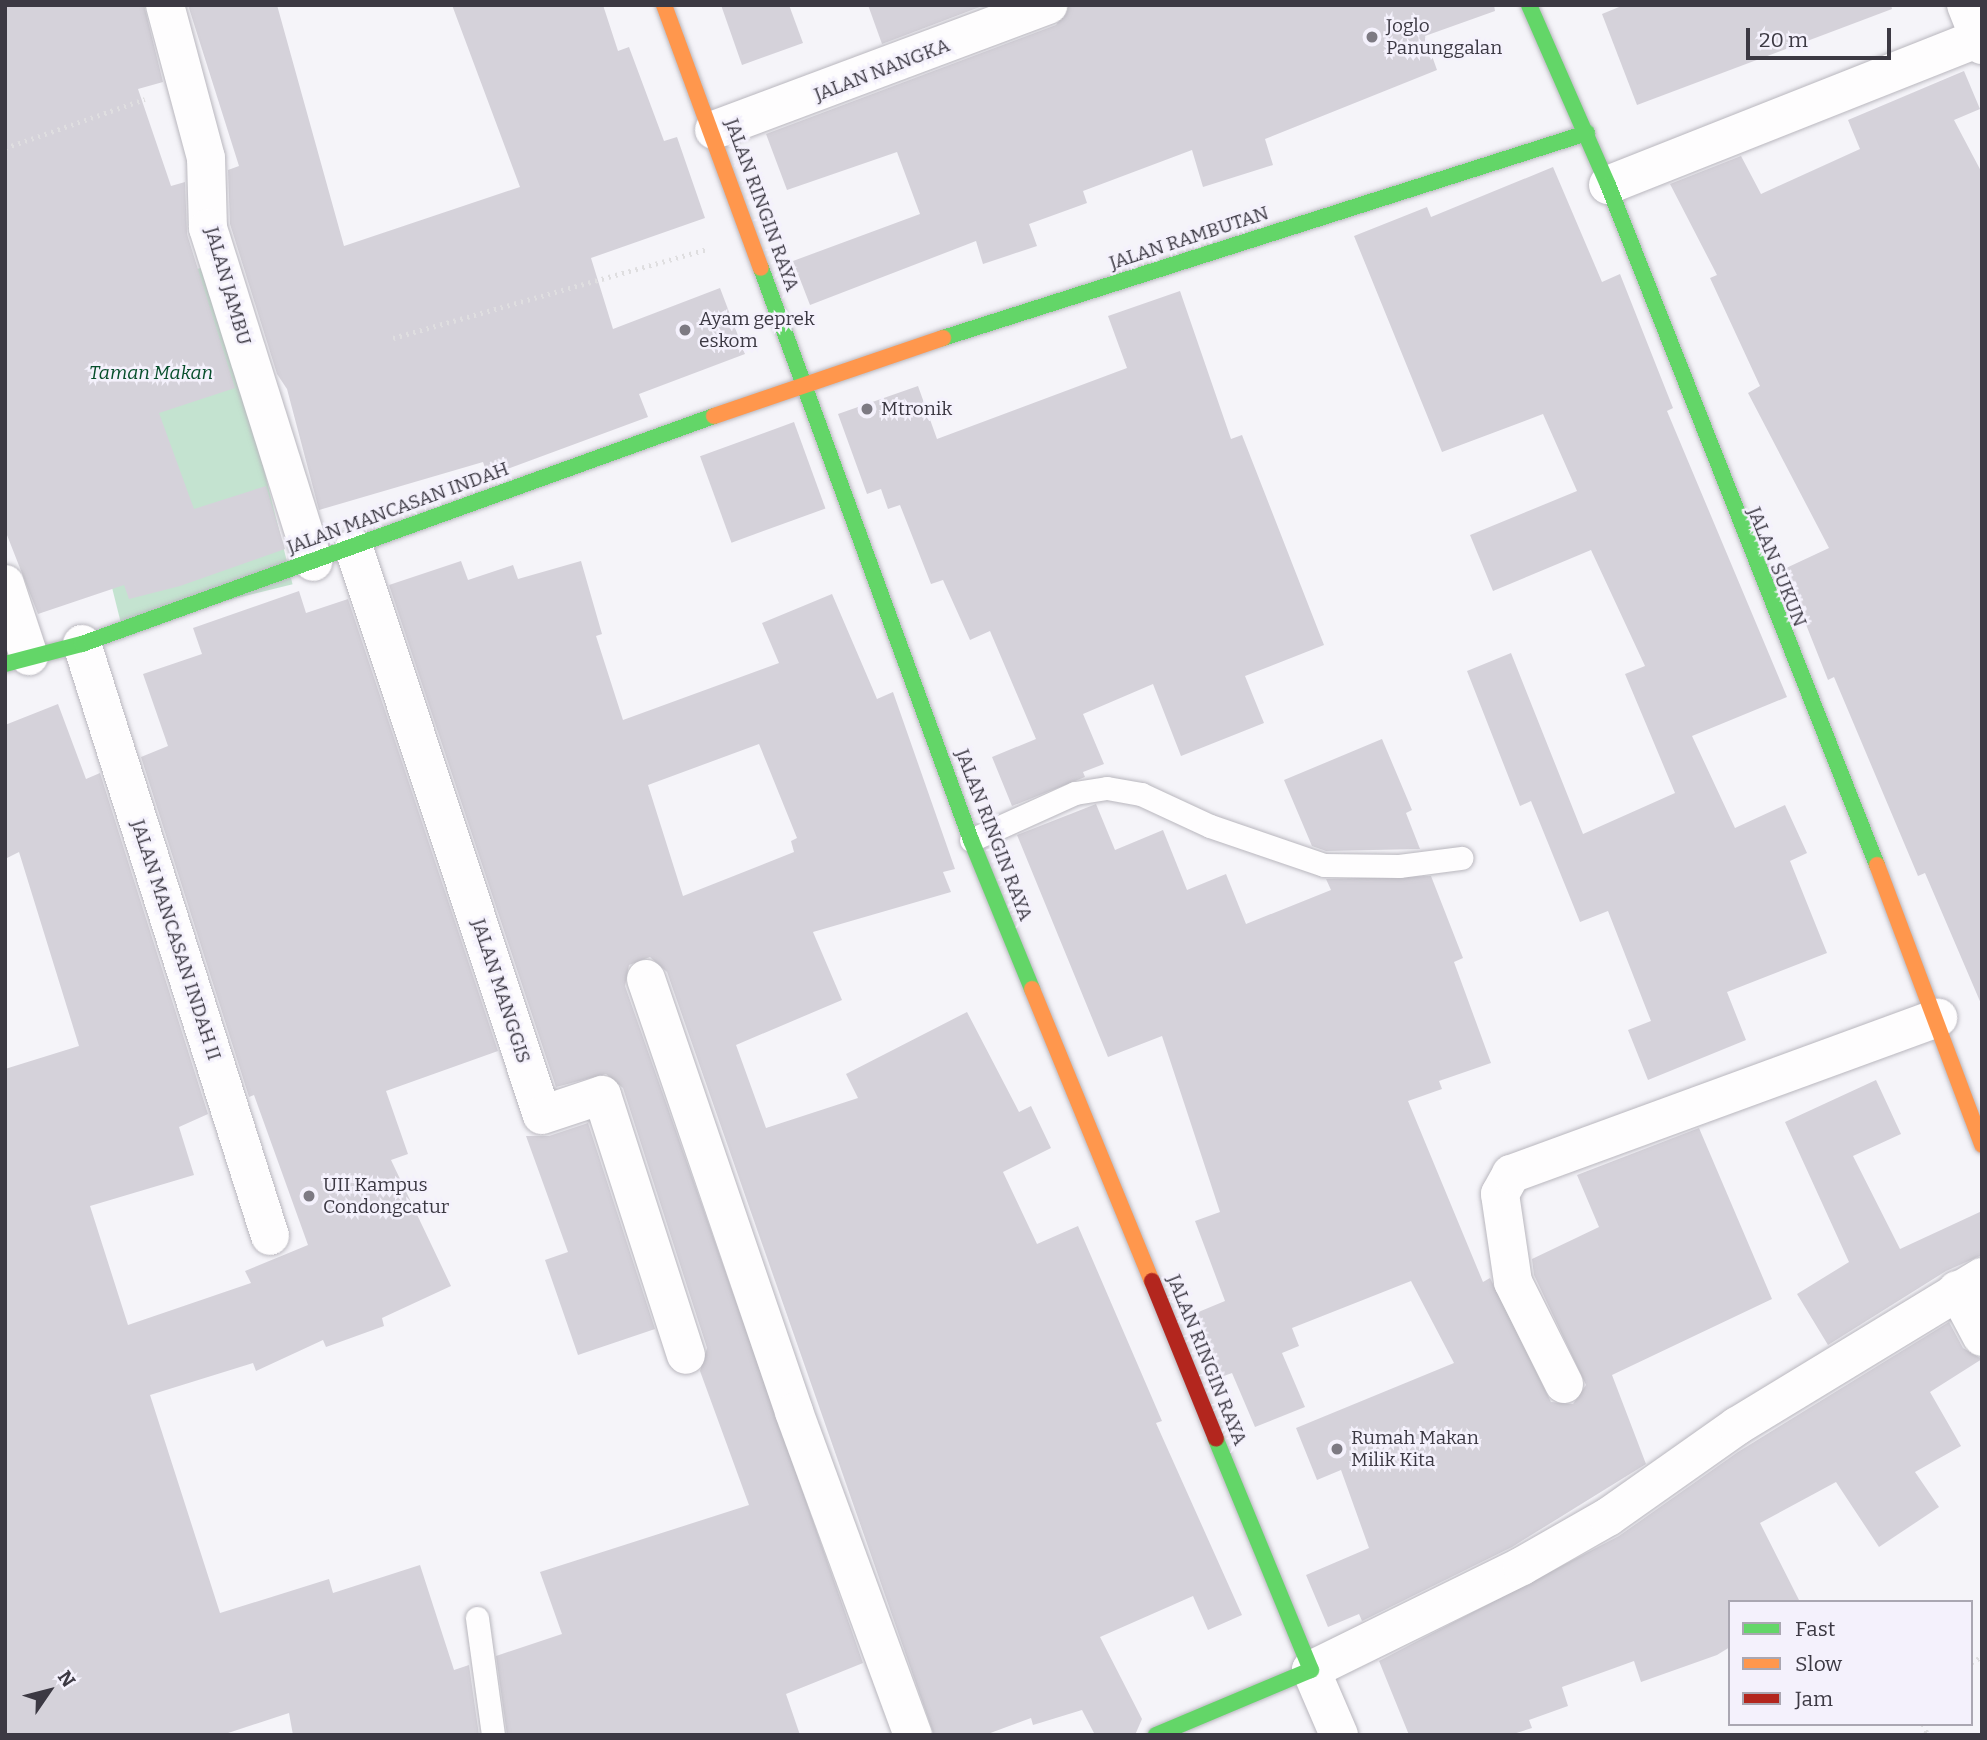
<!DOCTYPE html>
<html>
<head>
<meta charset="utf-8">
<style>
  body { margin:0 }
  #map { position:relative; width:1987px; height:1740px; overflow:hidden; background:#f5f4f9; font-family:Bitter,serif }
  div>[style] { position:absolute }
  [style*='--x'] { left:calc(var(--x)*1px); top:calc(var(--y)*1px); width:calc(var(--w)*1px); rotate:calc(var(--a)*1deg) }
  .green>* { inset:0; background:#c4e3d0; transform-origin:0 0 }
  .building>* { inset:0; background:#d5d2da; transform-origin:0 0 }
  .path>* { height:4.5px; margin-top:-2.25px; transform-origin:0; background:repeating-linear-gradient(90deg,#dfdee0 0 2px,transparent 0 7px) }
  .roads { filter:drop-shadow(0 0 2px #b9b7be) drop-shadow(0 0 2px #b9b7be) }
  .lane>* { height:23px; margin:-11.5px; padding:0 11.5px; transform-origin:11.5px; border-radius:11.5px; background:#fefdfe }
  .street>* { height:38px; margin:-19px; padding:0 19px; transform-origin:19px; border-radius:19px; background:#fefdfe }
  .fast>* { height:16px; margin:-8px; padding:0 8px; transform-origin:8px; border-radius:8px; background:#63d668 }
  .slow>* { height:16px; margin:-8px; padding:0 8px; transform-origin:8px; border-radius:8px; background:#ff974d }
  .jam>* { height:16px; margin:-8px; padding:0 8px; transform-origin:8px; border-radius:8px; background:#b3261e }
  .dots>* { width:19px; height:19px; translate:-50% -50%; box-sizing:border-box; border:4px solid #f4f1fc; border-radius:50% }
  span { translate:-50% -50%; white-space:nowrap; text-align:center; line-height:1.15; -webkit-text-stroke:5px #f4f1fc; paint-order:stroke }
  .poi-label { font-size:19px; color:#3c3943 }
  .left { translate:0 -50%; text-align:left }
  .street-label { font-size:19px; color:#3c3943 }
  .park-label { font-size:19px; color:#064e2b; font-style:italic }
  .frame { position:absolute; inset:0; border:7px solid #3c3943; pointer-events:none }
  .legend { position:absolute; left:1728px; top:1600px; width:245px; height:126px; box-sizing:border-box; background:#f4f1fc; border:2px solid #aaa7b2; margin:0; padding:9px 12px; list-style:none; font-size:21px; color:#3c3943 }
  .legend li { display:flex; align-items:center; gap:14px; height:35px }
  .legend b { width:35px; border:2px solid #aaa7b2 }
  .north { position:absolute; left:14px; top:1656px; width:70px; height:70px; -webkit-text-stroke:5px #f4f1fc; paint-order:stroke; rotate:55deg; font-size:19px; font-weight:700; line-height:28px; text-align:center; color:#3c3943 }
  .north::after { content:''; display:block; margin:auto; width:24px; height:32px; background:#3c3943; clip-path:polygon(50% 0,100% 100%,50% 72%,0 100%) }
  .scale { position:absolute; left:1746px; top:28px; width:145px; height:32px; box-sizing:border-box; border:4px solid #3c3943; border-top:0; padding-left:9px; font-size:21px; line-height:24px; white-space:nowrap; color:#3c3943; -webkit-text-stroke:5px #f4f1fc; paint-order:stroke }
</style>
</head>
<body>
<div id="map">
  <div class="green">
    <div style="left:213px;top:265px;width:329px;height:176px;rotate:76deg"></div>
  </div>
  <div class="building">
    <div style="clip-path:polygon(5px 5px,144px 5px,163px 82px,138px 89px,171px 186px,185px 182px,187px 234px,235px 388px,159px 413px,194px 509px,266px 486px,285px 549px,180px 586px,129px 599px,124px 585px,38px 614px,5px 530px)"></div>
    <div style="clip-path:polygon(188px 5px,277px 5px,344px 246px,520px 187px,452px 5px,603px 5px,618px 51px,629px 47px,664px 141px,677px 137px,705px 218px,591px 258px,613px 329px,720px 288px,745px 354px,639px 394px,648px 417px,488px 476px,483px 462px,319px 510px,287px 389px,277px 374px,230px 224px,228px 170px,239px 166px)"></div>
    <div style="clip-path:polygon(721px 5px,789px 5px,803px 43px,742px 65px)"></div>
    <div style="clip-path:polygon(868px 5px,985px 5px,882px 44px)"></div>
    <div style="clip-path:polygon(1069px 5px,1494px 5px,1495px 11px,1425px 36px,1437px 70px,1265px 139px,1273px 165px,1203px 187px,1192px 150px,1083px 191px,1087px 203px,1029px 224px,1037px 246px,983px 264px,976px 241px,810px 305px,793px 261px,920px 214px,897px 152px,787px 190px,766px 134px,1056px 25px)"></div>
    <div style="clip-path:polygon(1624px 5px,1891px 5px,1892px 9px,1637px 105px,1602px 14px)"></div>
    <div style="clip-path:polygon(1964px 71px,1980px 109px,1954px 120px,1982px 173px,1982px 1006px,1925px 873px,1918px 876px,1834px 677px,1828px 680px,1784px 569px,1829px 548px,1748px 393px,1760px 386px,1710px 278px,1717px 275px,1670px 184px,1741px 156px,1761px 194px,1860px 149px,1848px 120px)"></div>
    <div style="clip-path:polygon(1553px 167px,1602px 282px,1620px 274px,1673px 408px,1667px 411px,1787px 697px,1692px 736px,1735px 828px,1785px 805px,1807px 853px,1790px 861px,1827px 953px,1727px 992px,1746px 1040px,1648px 1080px,1628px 1030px,1651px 1021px,1608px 911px,1580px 922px,1531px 801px,1520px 806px,1467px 671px,1511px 653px,1583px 834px,1675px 793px,1625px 674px,1645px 666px,1591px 550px,1493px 591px,1470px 535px,1577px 491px,1543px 414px,1442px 452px,1354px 236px,1427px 207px,1431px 217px)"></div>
    <div style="clip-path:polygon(1180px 291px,1231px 439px,1242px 435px,1324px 645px,1245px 676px,1264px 723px,1181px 756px,1153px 684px,1083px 714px,1104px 764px,1083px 772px,1085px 777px,1012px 806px,992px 757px,1036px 739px,990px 631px,970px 640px,943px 580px,931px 584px,900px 505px,888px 509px,881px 489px,867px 494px,838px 414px,918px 386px,937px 439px,1127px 368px,1108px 316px)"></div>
    <div style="left:794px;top:422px;width:92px;height:100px;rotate:70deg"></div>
    <div style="clip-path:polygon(evenodd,461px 561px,468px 580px,513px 565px,518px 579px,581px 561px,602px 634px,596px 636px,623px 720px,779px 663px,762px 623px,832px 594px,877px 699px,893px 692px,955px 869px,943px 872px,951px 892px,813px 932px,842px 1000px,736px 1045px,766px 1128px,858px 1098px,846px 1074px,967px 1012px,1019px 1112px,1031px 1106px,1051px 1148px,1003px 1172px,1037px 1244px,1078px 1226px,1162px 1421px,1156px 1423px,1242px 1615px,1208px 1630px,1193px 1596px,1100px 1637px,1142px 1719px,1135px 1735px,1095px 1735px,1082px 1710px,1033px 1725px,1031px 1718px,985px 1735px,934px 1735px,667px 972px,650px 957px,629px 965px,625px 986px,863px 1663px,786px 1694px,800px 1735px,507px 1735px,496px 1656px,562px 1634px,540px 1572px,749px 1505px,700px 1371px,707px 1348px,623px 1088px,606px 1074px,556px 1087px,389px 585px,461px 561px,759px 744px,797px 838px,791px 841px,794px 852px,683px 896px,648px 785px,759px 744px)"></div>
    <div style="clip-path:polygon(299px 591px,306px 613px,348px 599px,498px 1051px,386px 1091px,408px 1154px,391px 1160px,451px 1286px,382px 1318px,384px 1326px,326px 1347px,323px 1340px,256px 1371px,253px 1363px,150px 1395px,220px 1613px,329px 1579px,333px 1593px,420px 1565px,454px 1670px,469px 1665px,479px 1735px,293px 1735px,289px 1713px,222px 1735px,5px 1735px,5px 1069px,79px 1046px,19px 852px,5px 859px,5px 725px,58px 704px,86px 779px,100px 773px,208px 1114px,179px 1127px,194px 1175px,90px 1206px,128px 1325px,251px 1283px,245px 1271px,308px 1245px,254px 1095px,249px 1097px,141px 757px,168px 746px,143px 674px,202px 654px,193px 628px)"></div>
    <div style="clip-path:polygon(1382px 739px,1412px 810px,1406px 813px,1420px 849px,1326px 851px,1312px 846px,1284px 780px)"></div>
    <div style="clip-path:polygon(1096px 804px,1115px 850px,1163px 830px,1187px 890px,1226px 874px,1246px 924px,1331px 890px,1326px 879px,1431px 876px,1463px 958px,1454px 962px,1491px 1063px,1439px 1081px,1442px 1089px,1408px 1101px,1483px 1282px,1490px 1278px,1551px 1402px,1573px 1404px,1586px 1385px,1534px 1275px,1532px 1259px,1599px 1227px,1577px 1175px,1699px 1128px,1772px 1299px,1612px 1375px,1646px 1464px,1512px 1547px,1362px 1621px,1359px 1614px,1328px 1627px,1306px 1575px,1369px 1548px,1341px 1470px,1317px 1480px,1296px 1428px,1454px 1363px,1411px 1281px,1292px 1328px,1299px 1346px,1282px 1353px,1305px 1407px,1255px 1427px,1232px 1373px,1221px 1377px,1196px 1313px,1225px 1301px,1195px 1221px,1220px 1212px,1162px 1036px,1108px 1057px,1017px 835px)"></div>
    <div style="clip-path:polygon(1876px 1080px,1901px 1134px,1853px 1156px,1900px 1249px,1982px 1211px,1982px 1255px,1946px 1271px,1828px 1345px,1797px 1294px,1849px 1262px,1785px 1122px)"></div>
    <div style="clip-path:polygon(588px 1123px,655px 1329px,578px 1355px,545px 1260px,568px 1252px,526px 1136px,549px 1136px)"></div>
    <div style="clip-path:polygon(1949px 1322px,1963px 1348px,1982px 1359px,1930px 1392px,1961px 1446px,1915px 1472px,1939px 1507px,1879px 1547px,1836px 1482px,1760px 1523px,1800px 1602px,1730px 1602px,1730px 1647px,1717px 1655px,1641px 1682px,1634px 1661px,1562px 1687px,1568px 1706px,1529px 1720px,1532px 1728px,1510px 1735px,1409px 1735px,1379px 1661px,1619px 1536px,1738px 1452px)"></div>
  </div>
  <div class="path">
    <div style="--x:5;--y:148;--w:148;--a:-19.3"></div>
    <div style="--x:393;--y:338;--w:326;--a:-15.8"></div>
    <div style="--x:1971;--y:1663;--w:13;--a:-32"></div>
    <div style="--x:1923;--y:1724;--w:12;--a:66"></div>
  </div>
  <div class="roads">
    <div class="lane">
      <div style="--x:971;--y:840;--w:114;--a:-24.3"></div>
      <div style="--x:1075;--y:793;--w:32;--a:-9"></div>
      <div style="--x:1107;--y:788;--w:35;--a:10"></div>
      <div style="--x:1141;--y:794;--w:76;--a:24.9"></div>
      <div style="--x:1210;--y:826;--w:120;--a:18.9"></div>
      <div style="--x:1324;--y:865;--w:75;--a:0.8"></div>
      <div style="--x:1399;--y:866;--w:63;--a:-7.4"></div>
      <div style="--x:477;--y:1618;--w:118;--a:82.2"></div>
    </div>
    <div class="street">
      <div style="--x:165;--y:5;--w:158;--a:75"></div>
      <div style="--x:206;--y:158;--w:70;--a:88.4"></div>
      <div style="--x:208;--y:228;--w:350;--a:72.5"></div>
      <div style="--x:1966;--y:5;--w:43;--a:68.2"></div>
      <div style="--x:714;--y:130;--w:357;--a:-20.5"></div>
      <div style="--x:1608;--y:185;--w:399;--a:-21.6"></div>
      <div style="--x:354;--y:548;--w:597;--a:71.66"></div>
      <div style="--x:542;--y:1115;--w:63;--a:-18.4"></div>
      <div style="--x:602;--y:1095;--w:273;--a:72.1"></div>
      <div style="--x:5;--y:584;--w:76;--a:71.6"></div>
      <div style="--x:82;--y:644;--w:621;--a:72.38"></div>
      <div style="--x:646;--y:979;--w:458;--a:71.1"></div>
      <div style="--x:794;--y:1412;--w:344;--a:69.8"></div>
      <div style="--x:1957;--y:1290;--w:53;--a:62"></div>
      <div style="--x:1564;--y:1384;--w:114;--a:-116.6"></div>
      <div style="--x:1513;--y:1282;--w:89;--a:-98.4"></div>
      <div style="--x:1500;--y:1194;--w:23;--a:-61"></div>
      <div style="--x:1511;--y:1174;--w:455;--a:-20.1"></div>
      <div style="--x:1339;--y:1735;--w:71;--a:-113.3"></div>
      <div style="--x:1311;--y:1670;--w:235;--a:-26.2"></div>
      <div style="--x:1522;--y:1566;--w:99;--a:-29.7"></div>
      <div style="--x:1608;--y:1517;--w:158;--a:-35.2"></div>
      <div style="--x:1737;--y:1426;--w:287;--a:-31.3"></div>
    </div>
    <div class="fast">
      <div style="--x:1529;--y:5;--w:197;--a:66.3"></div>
      <div style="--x:1608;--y:185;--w:731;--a:68.42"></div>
      <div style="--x:761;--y:268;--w:609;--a:69.84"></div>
      <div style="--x:971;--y:840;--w:161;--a:67.7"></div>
      <div style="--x:943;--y:338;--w:676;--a:-17.66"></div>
      <div style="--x:5;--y:664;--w:80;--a:-14.6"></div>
      <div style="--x:82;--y:644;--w:672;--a:-19.84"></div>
      <div style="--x:1156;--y:1735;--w:168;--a:-22.8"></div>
      <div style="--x:1311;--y:1670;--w:250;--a:-112.4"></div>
    </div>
    <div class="slow">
      <div style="--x:664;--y:5;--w:280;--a:69.8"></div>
      <div style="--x:714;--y:416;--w:242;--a:-18.8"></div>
      <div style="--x:1877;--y:865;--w:299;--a:69.4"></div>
      <div style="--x:1032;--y:989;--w:316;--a:67.7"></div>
    </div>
    <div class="jam">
      <div style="--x:1152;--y:1281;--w:170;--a:67.9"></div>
    </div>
  </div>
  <div class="dots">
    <div style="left:1372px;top:37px;background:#7d7a83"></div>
    <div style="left:685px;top:330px;background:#7d7a83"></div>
    <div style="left:867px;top:409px;background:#7d7a83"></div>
    <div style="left:309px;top:1196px;background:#7d7a83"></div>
    <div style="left:1337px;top:1449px;background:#7d7a83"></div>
  </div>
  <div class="poi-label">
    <span class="left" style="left:1386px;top:37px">Joglo<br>Panunggalan</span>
    <span class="left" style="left:699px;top:330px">Ayam geprek<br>eskom</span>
    <span class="left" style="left:881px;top:409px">Mtronik</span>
    <span class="left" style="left:323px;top:1196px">UII Kampus<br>Condongcatur</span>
    <span class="left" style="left:1351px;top:1449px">Rumah Makan<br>Milik Kita</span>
  </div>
  <div class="street-label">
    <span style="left:882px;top:70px;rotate:-21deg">JALAN NANGKA</span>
    <span style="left:762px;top:205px;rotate:70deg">JALAN RINGIN RAYA</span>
    <span style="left:1189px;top:238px;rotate:-18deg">JALAN RAMBUTAN</span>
    <span style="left:228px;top:286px;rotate:74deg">JALAN JAMBU</span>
    <span style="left:398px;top:508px;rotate:-20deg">JALAN MANCASAN INDAH</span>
    <span style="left:1777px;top:567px;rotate:68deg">JALAN SUKUN</span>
    <span style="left:994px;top:835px;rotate:69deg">JALAN RINGIN RAYA</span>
    <span style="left:176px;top:940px;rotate:72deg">JALAN MANCASAN INDAH II</span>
    <span style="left:501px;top:991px;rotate:72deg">JALAN MANGGIS</span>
    <span style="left:1207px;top:1360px;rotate:68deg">JALAN RINGIN RAYA</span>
  </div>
  <div class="park-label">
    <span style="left:151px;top:373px">Taman Makan</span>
  </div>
  <div class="frame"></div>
  <ul class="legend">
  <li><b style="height:9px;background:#63d668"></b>Fast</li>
  <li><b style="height:9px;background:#ff974d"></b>Slow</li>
  <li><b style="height:9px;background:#b3261e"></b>Jam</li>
  </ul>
  <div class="north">N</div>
  <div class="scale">20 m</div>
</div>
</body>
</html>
